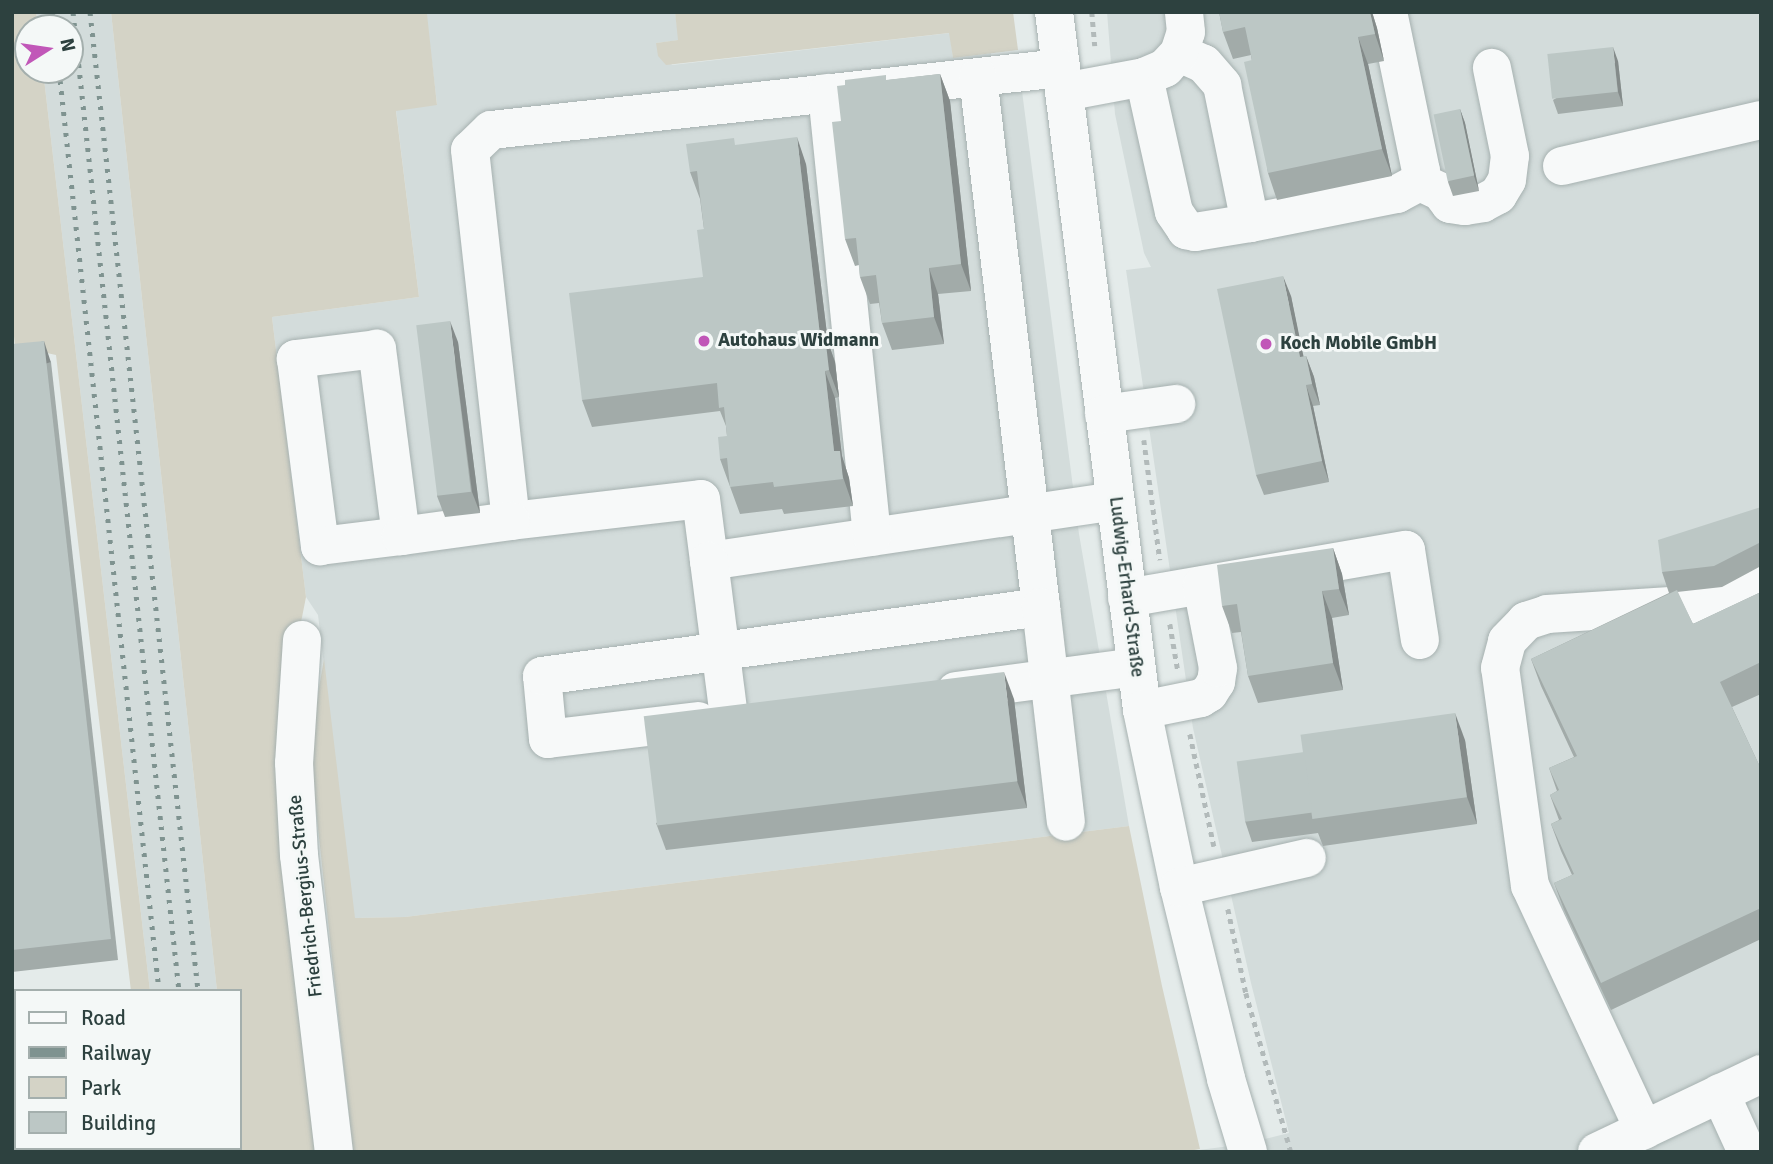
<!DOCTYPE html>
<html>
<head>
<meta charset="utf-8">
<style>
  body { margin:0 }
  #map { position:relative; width:1773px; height:1164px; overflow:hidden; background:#e4ebea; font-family:Signika,sans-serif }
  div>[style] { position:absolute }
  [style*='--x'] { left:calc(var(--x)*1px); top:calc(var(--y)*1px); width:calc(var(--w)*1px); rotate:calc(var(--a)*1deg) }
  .built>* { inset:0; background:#d3dcdb }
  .green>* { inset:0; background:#d4d3c6 }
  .path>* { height:4.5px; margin-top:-2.25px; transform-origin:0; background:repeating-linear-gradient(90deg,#b2baba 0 5px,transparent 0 10px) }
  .roads { filter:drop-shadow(0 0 2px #a6b1b0) drop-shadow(0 0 2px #a6b1b0) }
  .minor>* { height:38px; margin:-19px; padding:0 19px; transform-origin:19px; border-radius:19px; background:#f7f9f9 }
  .rail>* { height:5px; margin-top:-2.5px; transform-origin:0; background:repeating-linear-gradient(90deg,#7f9390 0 3.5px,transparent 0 10.5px) }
  .wall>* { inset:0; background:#a2aba9 }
  .shaded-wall>* { inset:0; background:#848b8a; transform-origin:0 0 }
  .building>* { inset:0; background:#bcc7c5; transform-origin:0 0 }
  .dots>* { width:19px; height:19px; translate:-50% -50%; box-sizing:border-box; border:4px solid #f4f8f7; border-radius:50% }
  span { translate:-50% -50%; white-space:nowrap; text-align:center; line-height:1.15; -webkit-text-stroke:6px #f4f8f7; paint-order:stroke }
  .poi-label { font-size:19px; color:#2d413f; font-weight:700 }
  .left { translate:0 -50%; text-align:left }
  .street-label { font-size:19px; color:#2d413f }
  .frame { position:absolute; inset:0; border:14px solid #2d413f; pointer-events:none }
  .legend { position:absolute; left:14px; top:989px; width:228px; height:161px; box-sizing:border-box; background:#f4f8f7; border:2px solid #a4afad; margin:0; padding:9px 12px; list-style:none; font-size:21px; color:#2d413f }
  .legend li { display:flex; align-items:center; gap:14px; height:35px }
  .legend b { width:35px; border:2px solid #a4afad }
  .north { position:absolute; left:14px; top:14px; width:70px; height:70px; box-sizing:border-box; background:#f4f8f7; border:2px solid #a4afad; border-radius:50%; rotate:78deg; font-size:19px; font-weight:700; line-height:28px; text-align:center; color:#2d413f }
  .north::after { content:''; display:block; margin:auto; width:24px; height:32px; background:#c157b8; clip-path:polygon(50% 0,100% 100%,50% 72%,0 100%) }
</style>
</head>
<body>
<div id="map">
  <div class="built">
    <div style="clip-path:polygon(36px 12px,111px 12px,217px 991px,150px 991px,43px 70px,70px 70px,70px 28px,38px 28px)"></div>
    <div style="clip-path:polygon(675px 12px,679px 40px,656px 43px,672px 65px,950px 33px,953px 58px,991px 53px,996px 94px,1022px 91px,1079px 534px,1129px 826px,405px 917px,354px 918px,318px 615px,306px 597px,272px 317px,419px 297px,396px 110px,437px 104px,426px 13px)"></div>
    <div style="clip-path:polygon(1107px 12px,1761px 12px,1761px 1152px,1183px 1152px,1246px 1144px,1289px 1133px,1251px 983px,1193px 728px,1126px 270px,1151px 267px,1144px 253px,1115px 114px)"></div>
  </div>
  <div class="green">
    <div style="clip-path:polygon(12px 12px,36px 12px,38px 28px,28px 28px,28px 70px,43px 70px,150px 991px,131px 991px,56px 355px,15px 346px,12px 316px)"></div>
    <div style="clip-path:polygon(111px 12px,436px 12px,427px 14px,437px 105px,396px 111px,419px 297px,272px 317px,306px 597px,290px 678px,321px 1152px,235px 1152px,235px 1148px,240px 1148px,240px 991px,217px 991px)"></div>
    <div style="clip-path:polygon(675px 12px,1013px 12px,1018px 50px,953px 58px,949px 33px,666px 65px,658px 56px,656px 43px,678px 40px)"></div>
    <div style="clip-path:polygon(324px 659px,355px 918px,405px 917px,1129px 826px,1162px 986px,1200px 1149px,1183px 1152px,353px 1152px,309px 745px)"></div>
  </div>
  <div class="path">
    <div style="--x:1092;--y:12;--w:34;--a:85"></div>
    <div style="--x:1144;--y:440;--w:121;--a:82.4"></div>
    <div style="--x:1170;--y:624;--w:48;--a:80.3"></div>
    <div style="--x:1190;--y:734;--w:115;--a:77.9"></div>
    <div style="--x:1228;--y:909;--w:86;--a:77.9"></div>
    <div style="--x:1246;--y:993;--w:165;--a:74.2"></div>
  </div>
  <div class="roads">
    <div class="minor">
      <div style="--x:1054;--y:12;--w:704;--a:82.81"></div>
      <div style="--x:1142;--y:710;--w:181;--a:78.2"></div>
      <div style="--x:1179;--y:887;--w:198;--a:76.2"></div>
      <div style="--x:1226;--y:1079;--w:76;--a:73.2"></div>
      <div style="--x:1179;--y:53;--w:27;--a:24"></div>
      <div style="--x:1204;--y:64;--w:28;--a:49"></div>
      <div style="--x:1222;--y:85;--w:141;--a:78.5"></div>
      <div style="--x:1061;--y:68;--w:573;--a:173.79"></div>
      <div style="--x:491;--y:130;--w:29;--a:136"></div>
      <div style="--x:470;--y:150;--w:373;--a:83.7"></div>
      <div style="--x:511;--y:521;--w:191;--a:-6.6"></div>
      <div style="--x:701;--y:499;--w:63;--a:82.6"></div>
      <div style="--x:709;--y:561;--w:410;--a:-8.4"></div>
      <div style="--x:978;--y:77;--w:534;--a:83.22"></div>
      <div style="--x:1144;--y:77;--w:138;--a:77.5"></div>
      <div style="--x:1174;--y:212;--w:22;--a:56"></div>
      <div style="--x:1186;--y:230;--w:9;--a:13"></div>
      <div style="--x:1195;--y:232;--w:56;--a:-9.3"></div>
      <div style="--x:1250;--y:223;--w:150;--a:-11.2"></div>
      <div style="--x:1397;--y:194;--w:26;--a:-28"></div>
      <div style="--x:1420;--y:182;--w:11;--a:-85"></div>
      <div style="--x:1421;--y:171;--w:162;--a:-101.7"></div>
      <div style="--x:1064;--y:92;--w:81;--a:-10.6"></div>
      <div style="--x:1144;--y:77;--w:23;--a:-23"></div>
      <div style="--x:1165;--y:68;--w:21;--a:-47"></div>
      <div style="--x:1179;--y:53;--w:22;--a:-72"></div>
      <div style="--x:1186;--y:32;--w:20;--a:-96"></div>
      <div style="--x:827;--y:93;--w:446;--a:84.2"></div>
      <div style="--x:1562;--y:166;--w:204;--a:-13"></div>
      <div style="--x:1420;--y:182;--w:23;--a:25"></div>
      <div style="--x:1441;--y:192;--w:15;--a:53"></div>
      <div style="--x:1450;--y:204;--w:15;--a:8"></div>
      <div style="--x:1465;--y:206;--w:18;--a:-9"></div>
      <div style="--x:1483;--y:203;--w:17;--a:-28"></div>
      <div style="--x:1498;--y:195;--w:17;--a:-59"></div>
      <div style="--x:1507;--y:180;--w:24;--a:-83"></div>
      <div style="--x:1510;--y:156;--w:90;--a:-101.6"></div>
      <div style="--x:1104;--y:414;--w:73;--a:-7.9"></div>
      <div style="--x:401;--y:536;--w:189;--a:-97.3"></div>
      <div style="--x:377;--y:349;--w:82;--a:173"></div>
      <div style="--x:296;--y:359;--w:189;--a:82.7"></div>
      <div style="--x:320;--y:546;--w:82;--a:-7"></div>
      <div style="--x:401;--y:536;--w:111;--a:-7.8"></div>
      <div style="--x:709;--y:561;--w:158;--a:82.7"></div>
      <div style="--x:1127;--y:598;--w:283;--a:-9.8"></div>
      <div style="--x:1406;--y:550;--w:91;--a:81.2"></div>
      <div style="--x:302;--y:640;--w:123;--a:93.7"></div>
      <div style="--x:294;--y:763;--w:92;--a:86.9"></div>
      <div style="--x:299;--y:855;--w:299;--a:83.3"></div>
      <div style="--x:956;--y:691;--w:181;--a:-7.6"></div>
      <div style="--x:1142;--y:710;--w:60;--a:-11.5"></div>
      <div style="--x:1201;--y:698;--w:9;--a:-32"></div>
      <div style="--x:1209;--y:693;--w:13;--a:-58"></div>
      <div style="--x:1216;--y:682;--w:14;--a:-82"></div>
      <div style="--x:1218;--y:668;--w:84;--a:-101"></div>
      <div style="--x:698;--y:721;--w:151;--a:173.2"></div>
      <div style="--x:548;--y:739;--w:63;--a:-95.4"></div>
      <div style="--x:542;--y:676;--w:504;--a:-7.87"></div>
      <div style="--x:1041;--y:607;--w:216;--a:83.4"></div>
      <div style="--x:1179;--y:887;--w:131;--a:-12.8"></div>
      <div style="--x:1720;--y:1093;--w:65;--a:65.4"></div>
      <div style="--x:1644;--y:1130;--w:269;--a:-115"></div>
      <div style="--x:1530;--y:886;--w:220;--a:-97.8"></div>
      <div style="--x:1500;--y:668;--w:28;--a:-75"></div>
      <div style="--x:1507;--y:641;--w:28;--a:-46"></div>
      <div style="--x:1526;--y:621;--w:22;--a:-18"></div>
      <div style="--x:1547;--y:614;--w:170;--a:-3.7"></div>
      <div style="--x:1717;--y:603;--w:49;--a:-25.5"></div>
      <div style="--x:1597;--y:1152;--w:182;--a:-25.4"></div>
    </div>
  </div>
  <div class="rail">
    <div style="--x:52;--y:12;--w:16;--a:83"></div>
    <div style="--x:73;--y:12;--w:985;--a:83.82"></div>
    <div style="--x:90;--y:12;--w:985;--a:83.7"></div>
    <div style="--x:59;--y:70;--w:926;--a:83.8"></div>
    <div style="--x:176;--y:1148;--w:4;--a:76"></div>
    <div style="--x:196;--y:1148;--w:4;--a:90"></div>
    <div style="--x:215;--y:1148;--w:4;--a:76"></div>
  </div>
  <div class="wall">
    <div style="clip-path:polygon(1219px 12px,1372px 12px,1377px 28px,1384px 61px,1368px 64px,1392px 176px,1277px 200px,1268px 173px,1251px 55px,1233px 59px,1223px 32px)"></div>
    <div style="clip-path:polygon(1618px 61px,1623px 106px,1558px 114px,1553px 100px)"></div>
    <div style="clip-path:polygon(940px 74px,950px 101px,971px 291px,938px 294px,944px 344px,892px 350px,882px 323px,879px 303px,870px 304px,860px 277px,859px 265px,855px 266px,845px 239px,841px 121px,845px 85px)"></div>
    <div style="clip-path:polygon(1460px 109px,1465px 123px,1479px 191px,1453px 196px,1448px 182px)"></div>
    <div style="clip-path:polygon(737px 145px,806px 164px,828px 342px,835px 362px,839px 397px,835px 398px,842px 456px,849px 478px,853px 506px,784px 514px,782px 509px,740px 514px,720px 459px,727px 436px,726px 426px,720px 411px,592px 427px,582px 400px,703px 277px,704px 229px,700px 199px,690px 172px)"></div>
    <div style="clip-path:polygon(1291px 296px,1303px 357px,1306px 356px,1314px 377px,1320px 405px,1313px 406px,1329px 482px,1264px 495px,1256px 475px)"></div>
    <div style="clip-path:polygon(458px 342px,480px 513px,445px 517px,437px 496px)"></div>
    <div style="clip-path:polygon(12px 344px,51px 362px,118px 960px,12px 972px)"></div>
    <div style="clip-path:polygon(1761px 507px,1761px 566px,1722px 587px,1677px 592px,1693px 624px,1761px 592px,1761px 694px,1732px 707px,1761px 769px,1761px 939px,1611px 1010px,1564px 910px,1554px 883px,1572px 875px,1561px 851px,1551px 824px,1559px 820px,1550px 795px,1557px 791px,1549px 768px,1574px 757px,1541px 686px,1531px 659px,1669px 593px,1662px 572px)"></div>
    <div style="clip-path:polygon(1333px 548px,1342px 574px,1349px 615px,1332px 618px,1343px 690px,1258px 703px,1248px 676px,1241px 632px,1232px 633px,1222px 606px)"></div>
    <div style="clip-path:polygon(1014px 699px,1027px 808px,666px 850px,656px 823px)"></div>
    <div style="clip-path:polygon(1465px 740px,1477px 824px,1323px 846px,1318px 833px,1252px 842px,1245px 821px)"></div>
  </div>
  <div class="shaded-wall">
    <div style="clip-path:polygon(1370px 12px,1372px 12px,1377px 28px,1384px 61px,1375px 34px)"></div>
    <div style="clip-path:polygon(1358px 37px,1368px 64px,1392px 176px,1382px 149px)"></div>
    <div style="clip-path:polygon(1613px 47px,1618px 61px,1623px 106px,1618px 92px)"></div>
    <div style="clip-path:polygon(940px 74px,950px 101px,971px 291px,961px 264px)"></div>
    <div style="clip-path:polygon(1460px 109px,1465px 123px,1479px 191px,1474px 176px)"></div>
    <div style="clip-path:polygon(797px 137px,806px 164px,828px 342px,835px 362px,839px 397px,829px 370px,820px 335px)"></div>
    <div style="clip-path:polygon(929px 268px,938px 294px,944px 344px,934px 317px)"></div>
    <div style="clip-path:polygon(1283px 276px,1291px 296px,1308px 378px,1300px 357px)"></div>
    <div style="clip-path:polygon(450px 321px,458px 342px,480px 513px,472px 492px)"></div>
    <div style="left:44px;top:341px;width:22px;height:602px;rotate:72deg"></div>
    <div style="clip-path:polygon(1306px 356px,1314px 377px,1320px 405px,1312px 384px)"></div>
    <div style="clip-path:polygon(825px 371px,835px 398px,842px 456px,849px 478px,853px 506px,834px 451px)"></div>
    <div style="clip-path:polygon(1306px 385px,1313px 406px,1329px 482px,1322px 461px)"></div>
    <div style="clip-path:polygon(1333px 548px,1342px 574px,1349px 615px,1339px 589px)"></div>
    <div style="clip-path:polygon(1322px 591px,1332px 618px,1343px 690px,1333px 663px)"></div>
    <div style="clip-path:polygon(1004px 672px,1014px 699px,1027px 808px,1017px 781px)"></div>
    <div style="clip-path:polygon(1455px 713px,1465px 740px,1477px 824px,1467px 797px)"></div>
  </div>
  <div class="building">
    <div style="clip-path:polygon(1219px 12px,1370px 12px,1375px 34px,1358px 37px,1382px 149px,1268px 173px,1244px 62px,1252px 60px,1245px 27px,1223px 32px)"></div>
    <div style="left:1613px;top:47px;width:45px;height:66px;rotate:84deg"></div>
    <div style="clip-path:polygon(940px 74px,961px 264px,929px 268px,934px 317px,882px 323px,876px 275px,860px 277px,856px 238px,845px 239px,832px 122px,841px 121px,837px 86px,845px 85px,845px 80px,886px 75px,886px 80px)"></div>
    <div style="left:1460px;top:109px;width:68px;height:27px;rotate:78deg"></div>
    <div style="clip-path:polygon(797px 137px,820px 335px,825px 335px,829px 370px,825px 371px,834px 451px,840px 451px,843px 479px,774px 487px,773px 482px,730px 487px,727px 458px,720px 459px,718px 437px,727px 436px,724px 407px,719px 408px,717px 383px,582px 400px,569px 293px,703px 277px,697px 230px,704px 229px,697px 171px,690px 172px,686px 144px,734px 138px,735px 145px)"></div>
    <div style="clip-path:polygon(1283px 276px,1300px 357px,1306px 356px,1312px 384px,1306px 385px,1322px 461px,1256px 475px,1217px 289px)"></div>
    <div style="left:450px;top:321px;width:172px;height:34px;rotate:83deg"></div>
    <div style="clip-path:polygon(44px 341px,111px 939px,12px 950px,12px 344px)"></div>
    <div style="clip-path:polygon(1761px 507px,1761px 542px,1714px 566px,1662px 572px,1658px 540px)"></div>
    <div style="clip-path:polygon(1333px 548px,1339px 589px,1322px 591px,1333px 663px,1248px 676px,1237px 604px,1222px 606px,1217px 565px)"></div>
    <div style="clip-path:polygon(1677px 590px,1693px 624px,1761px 592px,1761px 662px,1720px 682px,1761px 769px,1761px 908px,1601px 983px,1554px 883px,1574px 874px,1551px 824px,1562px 819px,1550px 795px,1559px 790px,1549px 768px,1577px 756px,1531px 659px)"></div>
    <div style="left:1004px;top:672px;width:110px;height:363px;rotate:83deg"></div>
    <div style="left:1455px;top:713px;width:85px;height:156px;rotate:82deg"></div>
    <div style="left:1304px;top:752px;width:61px;height:68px;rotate:82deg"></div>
    <div style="clip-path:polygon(12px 1003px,16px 1003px,16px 1148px,54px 1148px,55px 1152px,12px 1152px)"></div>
  </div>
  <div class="dots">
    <div style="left:704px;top:341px;background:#c157b8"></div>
    <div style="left:1266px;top:344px;background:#c157b8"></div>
  </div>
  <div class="poi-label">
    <span class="left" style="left:718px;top:341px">Autohaus Widmann</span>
    <span class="left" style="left:1280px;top:344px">Koch Mobile GmbH</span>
  </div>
  <div class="street-label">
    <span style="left:1126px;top:587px;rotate:83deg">Ludwig-Erhard-Straße</span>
    <span style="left:306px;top:896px;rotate:-96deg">Friedrich-Bergius-Straße</span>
  </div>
  <div class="frame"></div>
  <ul class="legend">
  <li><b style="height:9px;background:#f7f9f9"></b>Road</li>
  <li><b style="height:9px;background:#7f9390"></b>Railway</li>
  <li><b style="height:19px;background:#d4d3c6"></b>Park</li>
  <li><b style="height:19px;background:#bcc7c5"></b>Building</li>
  </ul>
  <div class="north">N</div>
</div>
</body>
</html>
